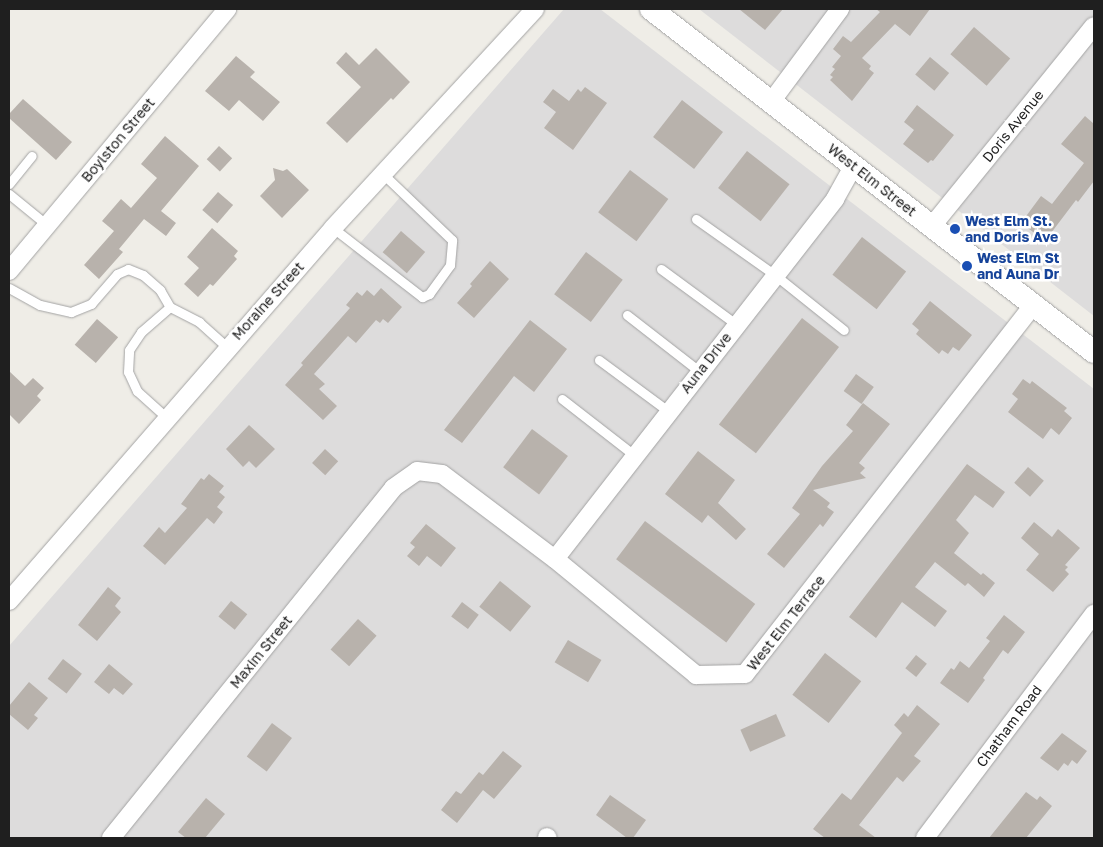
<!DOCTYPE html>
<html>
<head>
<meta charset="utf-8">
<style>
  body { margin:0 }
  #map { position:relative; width:1103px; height:847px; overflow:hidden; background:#efede7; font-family:"Golos Text",sans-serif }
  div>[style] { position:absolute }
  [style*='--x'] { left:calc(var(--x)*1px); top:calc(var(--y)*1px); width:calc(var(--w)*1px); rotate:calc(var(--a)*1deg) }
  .residential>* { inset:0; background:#dddcdc }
  .building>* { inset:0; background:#b8b2ac; transform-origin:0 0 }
  .roads { filter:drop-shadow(0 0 1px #a3a3a3) drop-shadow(0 0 1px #a3a3a3) }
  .service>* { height:9px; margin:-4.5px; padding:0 4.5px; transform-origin:4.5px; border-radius:4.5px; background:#fff }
  .minor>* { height:18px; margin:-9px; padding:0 9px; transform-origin:9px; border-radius:9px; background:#fff }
  .tertiary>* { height:22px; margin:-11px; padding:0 11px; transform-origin:11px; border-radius:11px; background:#fff }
  .dots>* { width:14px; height:14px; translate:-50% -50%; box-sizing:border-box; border:2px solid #fff; border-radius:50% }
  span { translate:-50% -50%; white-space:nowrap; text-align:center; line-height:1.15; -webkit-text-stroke:5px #fff; paint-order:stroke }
  .street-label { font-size:14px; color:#1f1f1f }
  .transit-label { font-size:14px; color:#164399; font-weight:700 }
  .left { translate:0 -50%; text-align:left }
  .frame { position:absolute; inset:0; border:10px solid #1f1f1f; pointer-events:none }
</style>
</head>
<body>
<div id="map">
  <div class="residential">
    <div style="clip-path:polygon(564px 9px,600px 9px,1094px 389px,1094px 838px,9px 838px,9px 646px)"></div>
    <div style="clip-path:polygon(699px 9px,1094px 9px,1094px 316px)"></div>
  </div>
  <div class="building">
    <div style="clip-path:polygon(739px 9px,783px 9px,765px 30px)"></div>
    <div style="clip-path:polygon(876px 9px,930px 9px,910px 36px,895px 24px,862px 58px,871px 66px,869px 69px,874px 73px,852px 101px,830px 80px,833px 77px,830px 75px,835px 69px,832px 67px,841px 56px,833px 49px,843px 36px,851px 42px,880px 12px)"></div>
    <div style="left:974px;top:27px;width:48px;height:36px;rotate:41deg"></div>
    <div style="clip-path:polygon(376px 48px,410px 82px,393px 100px,391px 98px,347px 143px,326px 123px,361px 87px,336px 63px,346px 52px,359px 65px)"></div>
    <div style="clip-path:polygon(236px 56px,255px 72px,250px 77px,280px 102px,263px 121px,239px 100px,229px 111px,205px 91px)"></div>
    <div style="left:930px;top:57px;width:25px;height:23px;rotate:40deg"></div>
    <div style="clip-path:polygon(585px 87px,607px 103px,573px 150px,544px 128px,556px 112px,543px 102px,553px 89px,569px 101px,578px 89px,581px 92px)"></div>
    <div style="clip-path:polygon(23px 99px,72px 142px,56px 160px,9px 118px,9px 114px)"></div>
    <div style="left:682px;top:100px;width:52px;height:47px;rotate:38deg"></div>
    <div style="clip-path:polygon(917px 105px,954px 135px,933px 161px,931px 160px,928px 163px,903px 144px,914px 130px,904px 122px)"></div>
    <div style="clip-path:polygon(1085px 116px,1094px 124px,1094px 181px,1078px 202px,1076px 200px,1045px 241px,1021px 223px,1041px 196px,1052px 204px,1084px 163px,1061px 144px)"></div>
    <div style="clip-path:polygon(165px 136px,199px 166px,161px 211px,176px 223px,166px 236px,144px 219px,119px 249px,123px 252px,99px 279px,84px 265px,114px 231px,102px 221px,121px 199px,131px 208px,157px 178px,141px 164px)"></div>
    <div style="left:219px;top:146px;width:18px;height:18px;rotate:43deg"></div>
    <div style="left:747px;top:151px;width:54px;height:47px;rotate:38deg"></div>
    <div style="clip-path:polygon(273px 168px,283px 171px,287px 169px,309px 190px,282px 218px,260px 196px,275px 180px)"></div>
    <div style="left:630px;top:170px;width:48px;height:53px;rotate:37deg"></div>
    <div style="left:218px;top:192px;width:20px;height:24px;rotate:41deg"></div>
    <div style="clip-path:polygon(212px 228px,238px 251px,234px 256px,237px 259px,213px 286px,210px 284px,198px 297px,184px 284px,199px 268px,187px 257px)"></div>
    <div style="left:401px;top:231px;width:32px;height:28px;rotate:41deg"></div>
    <div style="left:862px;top:237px;width:56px;height:48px;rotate:38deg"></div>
    <div style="left:586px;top:252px;width:46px;height:53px;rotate:37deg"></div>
    <div style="clip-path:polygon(490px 261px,509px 279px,474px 318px,457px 303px,472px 286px,470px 284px)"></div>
    <div style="clip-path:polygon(381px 288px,402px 307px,388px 323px,383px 319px,380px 323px,376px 320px,356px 343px,348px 336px,314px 374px,325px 384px,319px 389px,337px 406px,323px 420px,285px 385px,303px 365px,301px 363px,350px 308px,346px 305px,357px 292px,362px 296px,367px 290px,374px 296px)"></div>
    <div style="clip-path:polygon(930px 301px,972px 335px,959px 351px,953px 347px,948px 354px,942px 350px,939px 354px,916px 334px,919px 330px,912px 324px)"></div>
    <div style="left:802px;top:318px;width:47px;height:135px;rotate:38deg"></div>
    <div style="left:97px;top:319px;width:28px;height:34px;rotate:41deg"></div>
    <div style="clip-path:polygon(530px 320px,567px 349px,534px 392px,514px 376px,462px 443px,444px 430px)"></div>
    <div style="clip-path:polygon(9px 371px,25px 386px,33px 378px,44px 388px,37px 396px,41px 400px,19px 424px,9px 414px)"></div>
    <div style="left:856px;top:374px;width:22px;height:21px;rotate:36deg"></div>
    <div style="clip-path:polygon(1023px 379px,1030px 384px,1032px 381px,1067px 408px,1064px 411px,1072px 418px,1059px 435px,1051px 428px,1043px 439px,1008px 412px,1018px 399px,1012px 394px)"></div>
    <div style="clip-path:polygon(863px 403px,890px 424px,859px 463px,865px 468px,860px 473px,866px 478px,813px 490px,830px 503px,827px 507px,834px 512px,823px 527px,820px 524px,784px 568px,767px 554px,800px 514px,792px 508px,822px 466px,853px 431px,846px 425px)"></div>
    <div style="clip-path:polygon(249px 425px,275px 449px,256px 468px,249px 461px,243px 467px,226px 449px)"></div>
    <div style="left:532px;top:429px;width:45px;height:48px;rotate:37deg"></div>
    <div style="left:325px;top:449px;width:18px;height:19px;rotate:43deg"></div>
    <div style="clip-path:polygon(698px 451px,735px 480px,718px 503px,746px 529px,736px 540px,708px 515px,702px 523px,665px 494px)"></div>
    <div style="clip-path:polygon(967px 464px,1005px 492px,993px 508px,975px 495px,956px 520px,969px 533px,954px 553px,981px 575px,983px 573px,995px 583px,984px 597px,968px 583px,965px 586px,935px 562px,915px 587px,947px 611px,935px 627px,902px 602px,876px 638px,849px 617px)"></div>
    <div style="left:1028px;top:467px;width:21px;height:21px;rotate:41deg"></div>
    <div style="clip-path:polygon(209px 474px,224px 486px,219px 492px,225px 497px,217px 507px,223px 512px,214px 524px,207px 518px,165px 565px,143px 546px,159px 527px,165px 533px,187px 508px,181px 504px,201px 478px,204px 480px)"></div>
    <div style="left:645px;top:521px;width:138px;height:48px;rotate:37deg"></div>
    <div style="clip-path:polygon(1034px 522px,1052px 537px,1058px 529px,1080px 548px,1065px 565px,1068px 567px,1065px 570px,1069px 574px,1053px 592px,1026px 570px,1039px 554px,1021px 538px)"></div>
    <div style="clip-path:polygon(426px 524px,456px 548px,441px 567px,427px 556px,419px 566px,407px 556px,415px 547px,410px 543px)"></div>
    <div style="left:500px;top:581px;width:40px;height:33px;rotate:39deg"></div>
    <div style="clip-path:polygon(108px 587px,121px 598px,115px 606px,121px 612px,97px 641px,78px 625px)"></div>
    <div style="left:231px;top:601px;width:21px;height:20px;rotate:39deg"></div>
    <div style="left:462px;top:602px;width:21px;height:18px;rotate:37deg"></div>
    <div style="clip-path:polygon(1004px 615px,1025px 632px,1008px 654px,1003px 650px,983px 678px,985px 680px,968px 703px,940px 683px,951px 668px,954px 670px,960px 661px,969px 668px,990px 641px,986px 638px)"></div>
    <div style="left:358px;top:619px;width:25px;height:41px;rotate:42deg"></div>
    <div style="left:568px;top:640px;width:39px;height:26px;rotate:31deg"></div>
    <div style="left:825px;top:653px;width:46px;height:53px;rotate:38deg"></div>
    <div style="left:916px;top:655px;width:14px;height:17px;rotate:39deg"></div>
    <div style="left:63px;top:659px;width:24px;height:25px;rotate:38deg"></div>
    <div style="clip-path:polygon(109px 664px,133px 684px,123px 695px,114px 688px,109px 694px,94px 682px)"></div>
    <div style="clip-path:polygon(29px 682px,48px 698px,34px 715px,38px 718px,28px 730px,9px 714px,9px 706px)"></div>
    <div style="clip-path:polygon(917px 705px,940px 724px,914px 756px,921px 761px,903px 782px,897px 777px,859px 825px,876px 838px,825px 838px,813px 829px,842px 793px,851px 800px,902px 733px,894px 725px,904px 713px,908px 717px)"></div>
    <div style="left:776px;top:714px;width:24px;height:39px;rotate:66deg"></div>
    <div style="left:272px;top:723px;width:25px;height:42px;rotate:37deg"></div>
    <div style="clip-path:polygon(1062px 733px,1087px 751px,1077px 764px,1072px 760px,1068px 766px,1064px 763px,1058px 771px,1040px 758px)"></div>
    <div style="clip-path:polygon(503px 751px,522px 766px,494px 799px,483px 790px,457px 823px,441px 810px,456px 791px,461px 794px,479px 772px,483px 775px)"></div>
    <div style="clip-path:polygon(1026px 792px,1037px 800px,1040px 796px,1052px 806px,1026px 838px,989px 838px)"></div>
    <div style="clip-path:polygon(610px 795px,646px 820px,633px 838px,627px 838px,596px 815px)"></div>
    <div style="clip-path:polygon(206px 798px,225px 814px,205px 838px,186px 838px,178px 832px)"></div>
  </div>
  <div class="roads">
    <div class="service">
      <div style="--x:9;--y:184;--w:36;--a:-51"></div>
      <div style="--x:9;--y:194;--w:49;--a:39.2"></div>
      <div style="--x:696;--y:219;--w:97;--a:35.3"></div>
      <div style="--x:775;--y:275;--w:88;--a:38.6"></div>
      <div style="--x:333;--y:228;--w:113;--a:37.8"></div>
      <div style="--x:422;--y:297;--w:8;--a:-23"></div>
      <div style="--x:429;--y:294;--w:36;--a:-54"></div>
      <div style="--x:450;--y:265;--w:25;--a:-85"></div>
      <div style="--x:452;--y:240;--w:95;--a:-136.3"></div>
      <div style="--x:661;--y:269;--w:93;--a:36.3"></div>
      <div style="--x:9;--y:288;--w:35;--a:29"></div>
      <div style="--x:40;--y:305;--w:32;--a:13"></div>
      <div style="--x:71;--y:312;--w:22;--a:-22"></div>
      <div style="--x:91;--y:304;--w:40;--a:-49"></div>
      <div style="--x:117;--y:274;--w:12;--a:-24"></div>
      <div style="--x:128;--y:269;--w:16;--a:22"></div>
      <div style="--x:143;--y:275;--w:23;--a:41"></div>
      <div style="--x:160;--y:290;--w:20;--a:60"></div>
      <div style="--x:627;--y:315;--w:91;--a:37.9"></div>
      <div style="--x:599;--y:360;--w:86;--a:36.5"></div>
      <div style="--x:562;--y:399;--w:91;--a:37.9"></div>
      <div style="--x:167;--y:418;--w:40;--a:-138"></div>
      <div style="--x:137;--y:391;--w:21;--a:-115"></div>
      <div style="--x:128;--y:372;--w:22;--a:-87"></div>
      <div style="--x:129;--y:350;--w:22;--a:-56"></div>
      <div style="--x:141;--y:332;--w:38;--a:-41"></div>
      <div style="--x:170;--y:307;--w:33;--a:27"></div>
      <div style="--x:199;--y:322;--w:38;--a:42"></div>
    </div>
    <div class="minor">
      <div style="--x:771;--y:102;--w:116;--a:-53.4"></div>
      <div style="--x:932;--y:226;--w:257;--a:-51"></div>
      <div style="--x:9;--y:271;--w:341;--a:-50.2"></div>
      <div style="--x:555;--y:559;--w:456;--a:-52.1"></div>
      <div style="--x:835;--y:199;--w:38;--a:-61"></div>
      <div style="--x:9;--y:601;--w:494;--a:-49"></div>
      <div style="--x:333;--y:228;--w:298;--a:-47.3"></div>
      <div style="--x:547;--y:837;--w:1;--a:45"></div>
      <div style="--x:111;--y:838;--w:449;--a:-51.1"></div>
      <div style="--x:393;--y:488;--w:29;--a:-35"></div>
      <div style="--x:417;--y:471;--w:25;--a:7"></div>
      <div style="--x:442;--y:474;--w:141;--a:37"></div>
      <div style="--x:555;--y:559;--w:183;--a:39.4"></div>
      <div style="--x:696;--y:675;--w:49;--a:-1.2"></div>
      <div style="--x:745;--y:674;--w:468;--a:-52"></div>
      <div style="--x:925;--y:838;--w:281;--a:-53"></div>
    </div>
    <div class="tertiary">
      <div style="--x:651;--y:9;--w:560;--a:37.75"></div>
    </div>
  </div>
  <div class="dots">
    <div style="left:955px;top:229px;background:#1a4fb4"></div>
    <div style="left:967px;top:266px;background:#1a4fb4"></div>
  </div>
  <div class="street-label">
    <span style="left:1013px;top:126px;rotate:-51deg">Doris Avenue</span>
    <span style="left:118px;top:140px;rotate:-50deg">Boylston Street</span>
    <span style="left:872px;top:180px;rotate:38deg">West Elm Street</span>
    <span style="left:268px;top:301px;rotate:-48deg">Moraine Street</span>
    <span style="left:706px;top:363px;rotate:-52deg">Auna Drive</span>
    <span style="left:786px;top:623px;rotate:-52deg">West Elm Terrace</span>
    <span style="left:261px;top:652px;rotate:-51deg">Maxim Street</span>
    <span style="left:1009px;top:726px;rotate:-53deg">Chatham Road</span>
  </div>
  <div class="transit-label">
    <span class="left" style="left:965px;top:229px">West Elm St.<br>and Doris Ave</span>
    <span class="left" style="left:977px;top:266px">West Elm St<br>and Auna Dr</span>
  </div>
  <div class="frame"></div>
</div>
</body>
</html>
